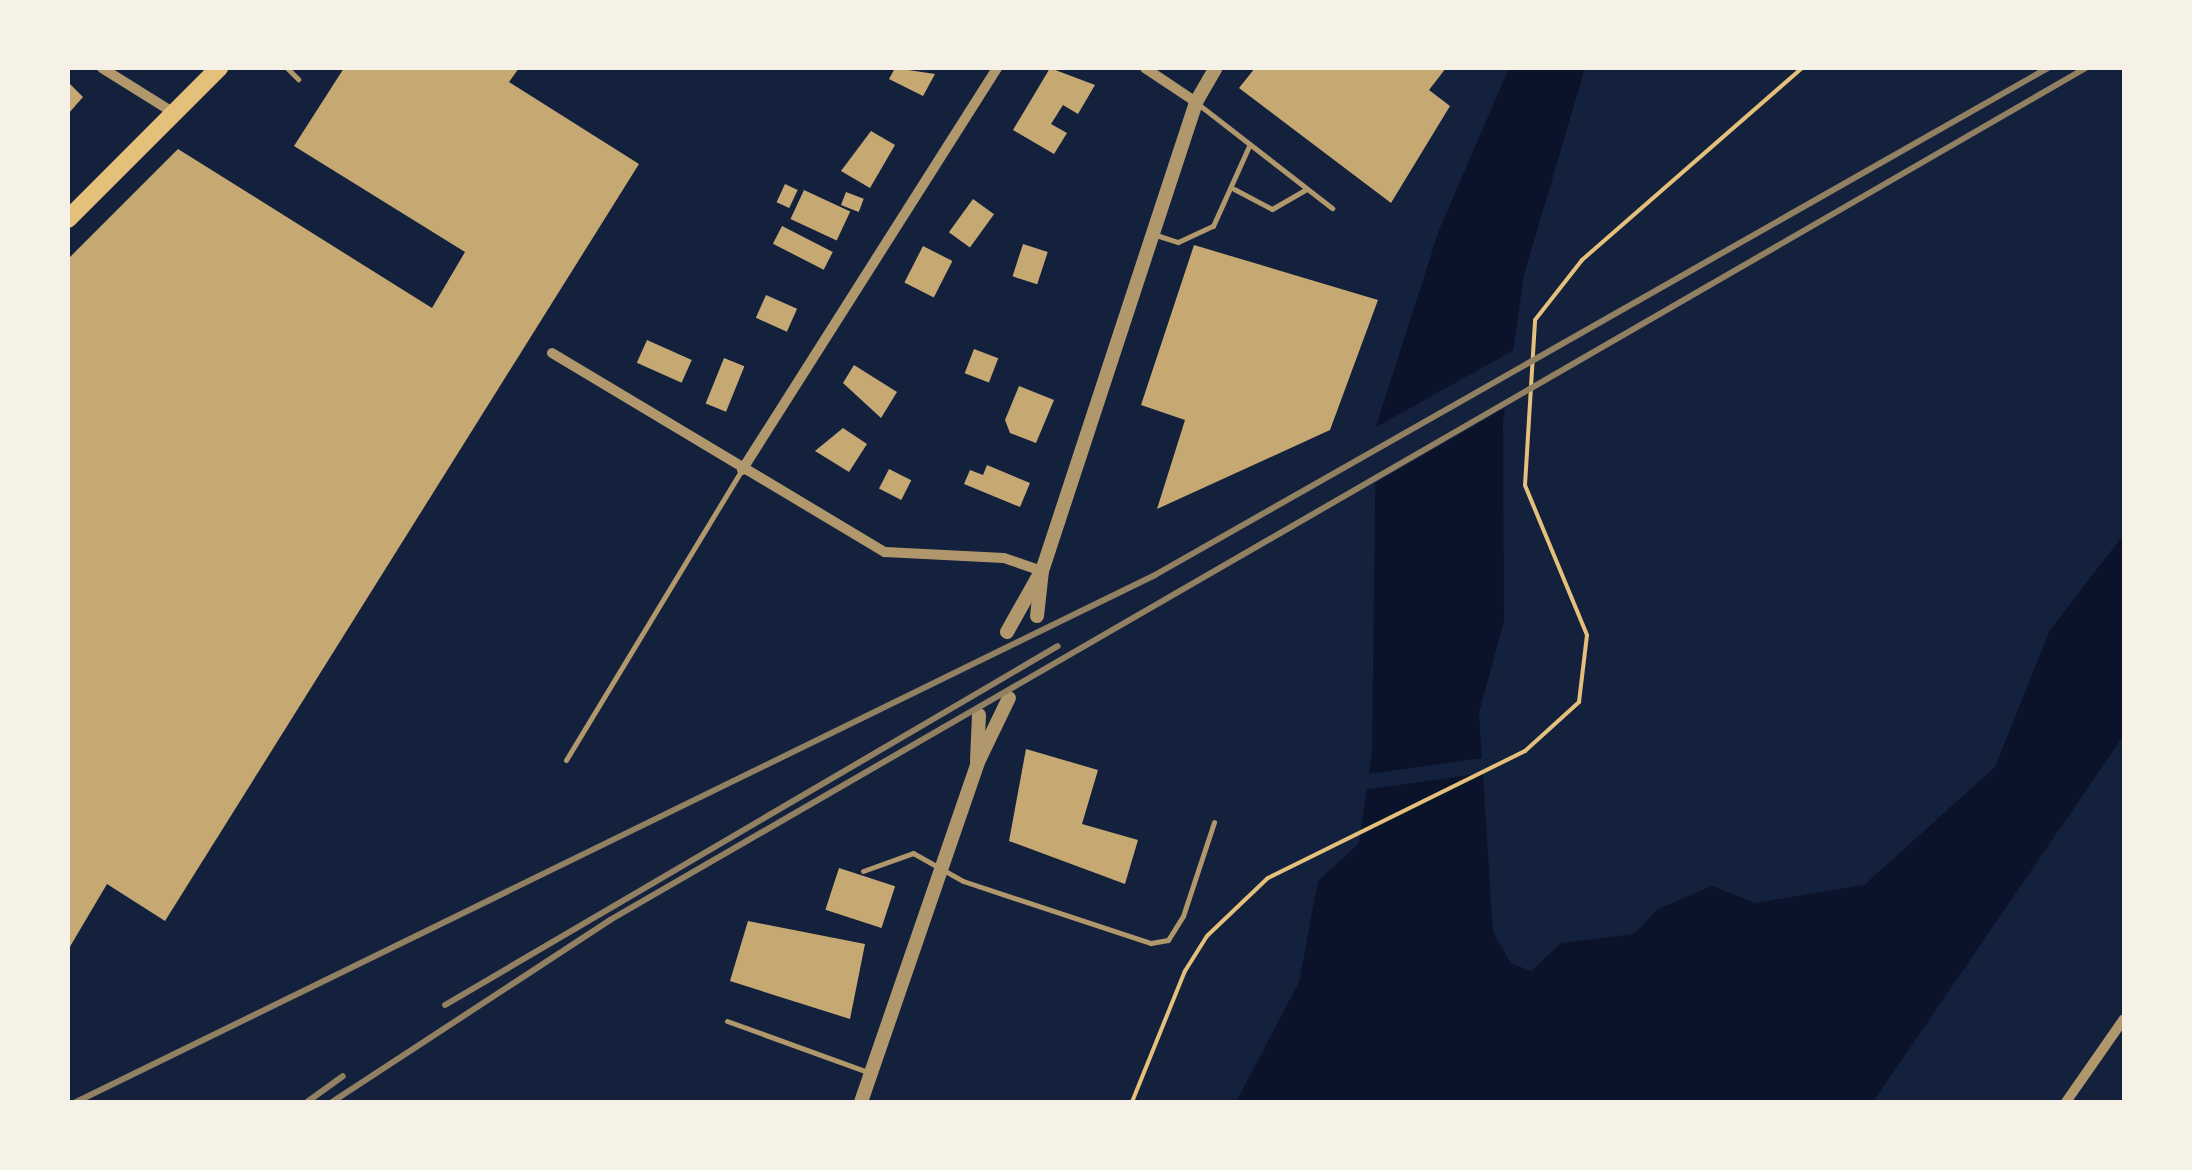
<!DOCTYPE html>
<html>
<head>
<meta charset="utf-8">
<style>
  body { margin:0 }
  #map { position:relative; width:2192px; height:1170px; overflow:hidden; background:#14213d; font-family:Inter,sans-serif }
  div>[style] { position:absolute }
  [style*='--x'] { left:calc(var(--x)*1px); top:calc(var(--y)*1px); width:calc(var(--w)*1px); rotate:calc(var(--a)*1deg) }
  .water>* { inset:0; background:#0b132b }
  .pier>* { inset:0; background:#14213d; transform-origin:0 0 }
  .building>* { inset:0; background:#c6a872; transform-origin:0 0 }
  .path>* { height:4px; margin:-2px; padding:0 2px; transform-origin:2px; border-radius:2px; background:#e5c07b }
  .service>* { height:5px; margin:-2.5px; padding:0 2.5px; transform-origin:2.5px; border-radius:2.5px; background:#b1986c }
  .minor>* { height:10px; margin:-5px; padding:0 5px; transform-origin:5px; border-radius:5px; background:#b1986c }
  .tertiary>* { height:14px; margin:-7px; padding:0 7px; transform-origin:7px; border-radius:7px; background:#b1986c }
  .primary>* { height:18px; margin:-9px; padding:0 9px; transform-origin:9px; border-radius:9px; background:#e5c07b }
  .rail>* { height:6px; margin:-3px; padding:0 3px; transform-origin:3px; border-radius:3px; background:#918062 }
  span { translate:-50% -50%; white-space:nowrap; text-align:center; line-height:1.15; -webkit-text-stroke:8px #f6f1e7; paint-order:stroke }
  .frame { position:absolute; inset:0; border:70px solid #f6f1e7; pointer-events:none }
</style>
</head>
<body>
<div id="map">
  <div class="water">
    <div style="clip-path:polygon(1509px 68px,1585px 68px,1524px 275px,1503px 422px,1504px 621px,1479px 713px,1493px 932px,1511px 963px,1531px 971px,1561px 943px,1634px 934px,1658px 909px,1712px 886px,1755px 903px,1864px 885px,1995px 767px,2050px 630px,2124px 534px,2124px 735px,1873px 1102px,1236px 1102px,1299px 982px,1318px 881px,1359px 843px,1372px 752px,1376px 426px,1439px 230px)"></div>
  </div>
  <div class="pier">
    <div style="clip-path:polygon(1514px 350px,1510px 405px,1370px 486px,1371px 430px)"></div>
    <div style="left:1490px;top:757px;width:15px;height:148px;rotate:82deg"></div>
  </div>
  <div class="building">
    <div style="clip-path:polygon(344px 68px,519px 68px,509px 82px,639px 164px,165px 921px,107px 884px,68px 950px,68px 259px,178px 149px,432px 308px,465px 252px,294px 146px)"></div>
    <div style="clip-path:polygon(895px 68px,935px 74px,923px 96px,889px 79px)"></div>
    <div style="clip-path:polygon(1050px 68px,1095px 85px,1078px 114px,1063px 105px,1051px 124px,1067px 133px,1054px 154px,1013px 130px)"></div>
    <div style="clip-path:polygon(1255px 68px,1446px 68px,1429px 90px,1450px 106px,1391px 203px,1239px 88px)"></div>
    <div style="clip-path:polygon(68px 82px,83px 97px,68px 114px)"></div>
    <div style="clip-path:polygon(871px 131px,895px 145px,870px 188px,841px 171px)"></div>
    <div style="left:785px;top:184px;width:14px;height:20px;rotate:25deg"></div>
    <div style="left:804px;top:190px;width:51px;height:32px;rotate:25deg"></div>
    <div style="left:846px;top:192px;width:19px;height:14px;rotate:21deg"></div>
    <div style="left:973px;top:199px;width:26px;height:41px;rotate:36deg"></div>
    <div style="left:782px;top:226px;width:57px;height:20px;rotate:27deg"></div>
    <div style="left:1023px;top:244px;width:26px;height:34px;rotate:18deg"></div>
    <div style="clip-path:polygon(1194px 245px,1378px 300px,1330px 430px,1157px 509px,1185px 420px,1141px 405px)"></div>
    <div style="left:923px;top:246px;width:33px;height:41px;rotate:27deg"></div>
    <div style="left:766px;top:295px;width:34px;height:25px;rotate:24deg"></div>
    <div style="left:647px;top:340px;width:49px;height:25px;rotate:24deg"></div>
    <div style="left:974px;top:349px;width:26px;height:26px;rotate:21deg"></div>
    <div style="left:724px;top:358px;width:22px;height:49px;rotate:22deg"></div>
    <div style="clip-path:polygon(854px 365px,897px 392px,881px 418px,843px 383px)"></div>
    <div style="clip-path:polygon(1019px 386px,1054px 400px,1036px 443px,1010px 433px,1005px 420px)"></div>
    <div style="clip-path:polygon(843px 428px,867px 444px,849px 472px,815px 451px)"></div>
    <div style="clip-path:polygon(987px 465px,1030px 483px,1020px 507px,964px 484px,970px 470px,983px 475px)"></div>
    <div style="left:889px;top:469px;width:25px;height:22px;rotate:27deg"></div>
    <div style="clip-path:polygon(1026px 749px,1098px 770px,1082px 824px,1138px 840px,1125px 884px,1009px 841px)"></div>
    <div style="left:839px;top:868px;width:59px;height:44px;rotate:18deg"></div>
    <div style="clip-path:polygon(748px 921px,865px 944px,850px 1019px,730px 981px)"></div>
  </div>
  <div class="path">
    <div style="--x:1132;--y:1102;--w:141;--a:-68"></div>
    <div style="--x:1185;--y:971;--w:41;--a:-57.8"></div>
    <div style="--x:1207;--y:936;--w:84;--a:-43.6"></div>
    <div style="--x:1268;--y:878;--w:287;--a:-26.3"></div>
    <div style="--x:1525;--y:751;--w:73;--a:-42.2"></div>
    <div style="--x:1579;--y:702;--w:67;--a:-83.2"></div>
    <div style="--x:1587;--y:635;--w:162;--a:-112.5"></div>
    <div style="--x:1525;--y:485;--w:165;--a:-86.5"></div>
    <div style="--x:1535;--y:320;--w:76;--a:-51.9"></div>
    <div style="--x:1582;--y:260;--w:292;--a:-41.1"></div>
  </div>
  <div class="service">
    <div style="--x:287;--y:68;--w:16;--a:45"></div>
    <div style="--x:1198;--y:104;--w:170;--a:37.8"></div>
    <div style="--x:1234;--y:189;--w:43;--a:27.8"></div>
    <div style="--x:1272;--y:209;--w:39;--a:-30"></div>
    <div style="--x:1156;--y:235;--w:23;--a:18"></div>
    <div style="--x:1178;--y:242;--w:38;--a:-25"></div>
    <div style="--x:1213;--y:226;--w:88;--a:-65.8"></div>
    <div style="--x:566;--y:760;--w:336;--a:-58.8"></div>
    <div style="--x:863;--y:871;--w:53;--a:-19.8"></div>
    <div style="--x:913;--y:853;--w:57;--a:29.2"></div>
    <div style="--x:963;--y:881;--w:198;--a:18.3"></div>
    <div style="--x:1151;--y:943;--w:17;--a:-10"></div>
    <div style="--x:1168;--y:940;--w:28;--a:-58"></div>
    <div style="--x:1183;--y:916;--w:99;--a:-71.7"></div>
    <div style="--x:727;--y:1021;--w:150;--a:19.9"></div>
  </div>
  <div class="minor">
    <div style="--x:102;--y:68;--w:85;--a:32"></div>
    <div style="--x:1145;--y:68;--w:61;--a:33.7"></div>
    <div style="--x:552;--y:353;--w:388;--a:30.9"></div>
    <div style="--x:885;--y:552;--w:119;--a:2.9"></div>
    <div style="--x:1004;--y:558;--w:40;--a:18.9"></div>
    <div style="--x:742;--y:470;--w:476;--a:-57.6"></div>
    <div style="--x:2066;--y:1102;--w:101;--a:-55.1"></div>
  </div>
  <div class="tertiary">
    <div style="--x:1037;--y:616;--w:45;--a:-83.7"></div>
    <div style="--x:1042;--y:571;--w:494;--a:-71.8"></div>
    <div style="--x:1196;--y:102;--w:39;--a:-60"></div>
    <div style="--x:1007;--y:632;--w:65;--a:-60.7"></div>
    <div style="--x:977;--y:761;--w:46;--a:-87.5"></div>
    <div style="--x:861;--y:1102;--w:360;--a:-71"></div>
    <div style="--x:978;--y:762;--w:71;--a:-64.2"></div>
  </div>
  <div class="primary">
    <div style="--x:68;--y:219;--w:214;--a:-45"></div>
  </div>
  <div class="rail">
    <div style="--x:445;--y:1005;--w:710;--a:-30.36"></div>
    <div style="--x:76;--y:1102;--w:1201;--a:-26.03"></div>
    <div style="--x:1155;--y:575;--w:1027;--a:-29.59"></div>
    <div style="--x:307;--y:1102;--w:44;--a:-35.8"></div>
    <div style="--x:332;--y:1102;--w:332;--a:-33.2"></div>
    <div style="--x:610;--y:920;--w:1704;--a:-30"></div>
  </div>
  <div class="frame"></div>
</div>
</body>
</html>
